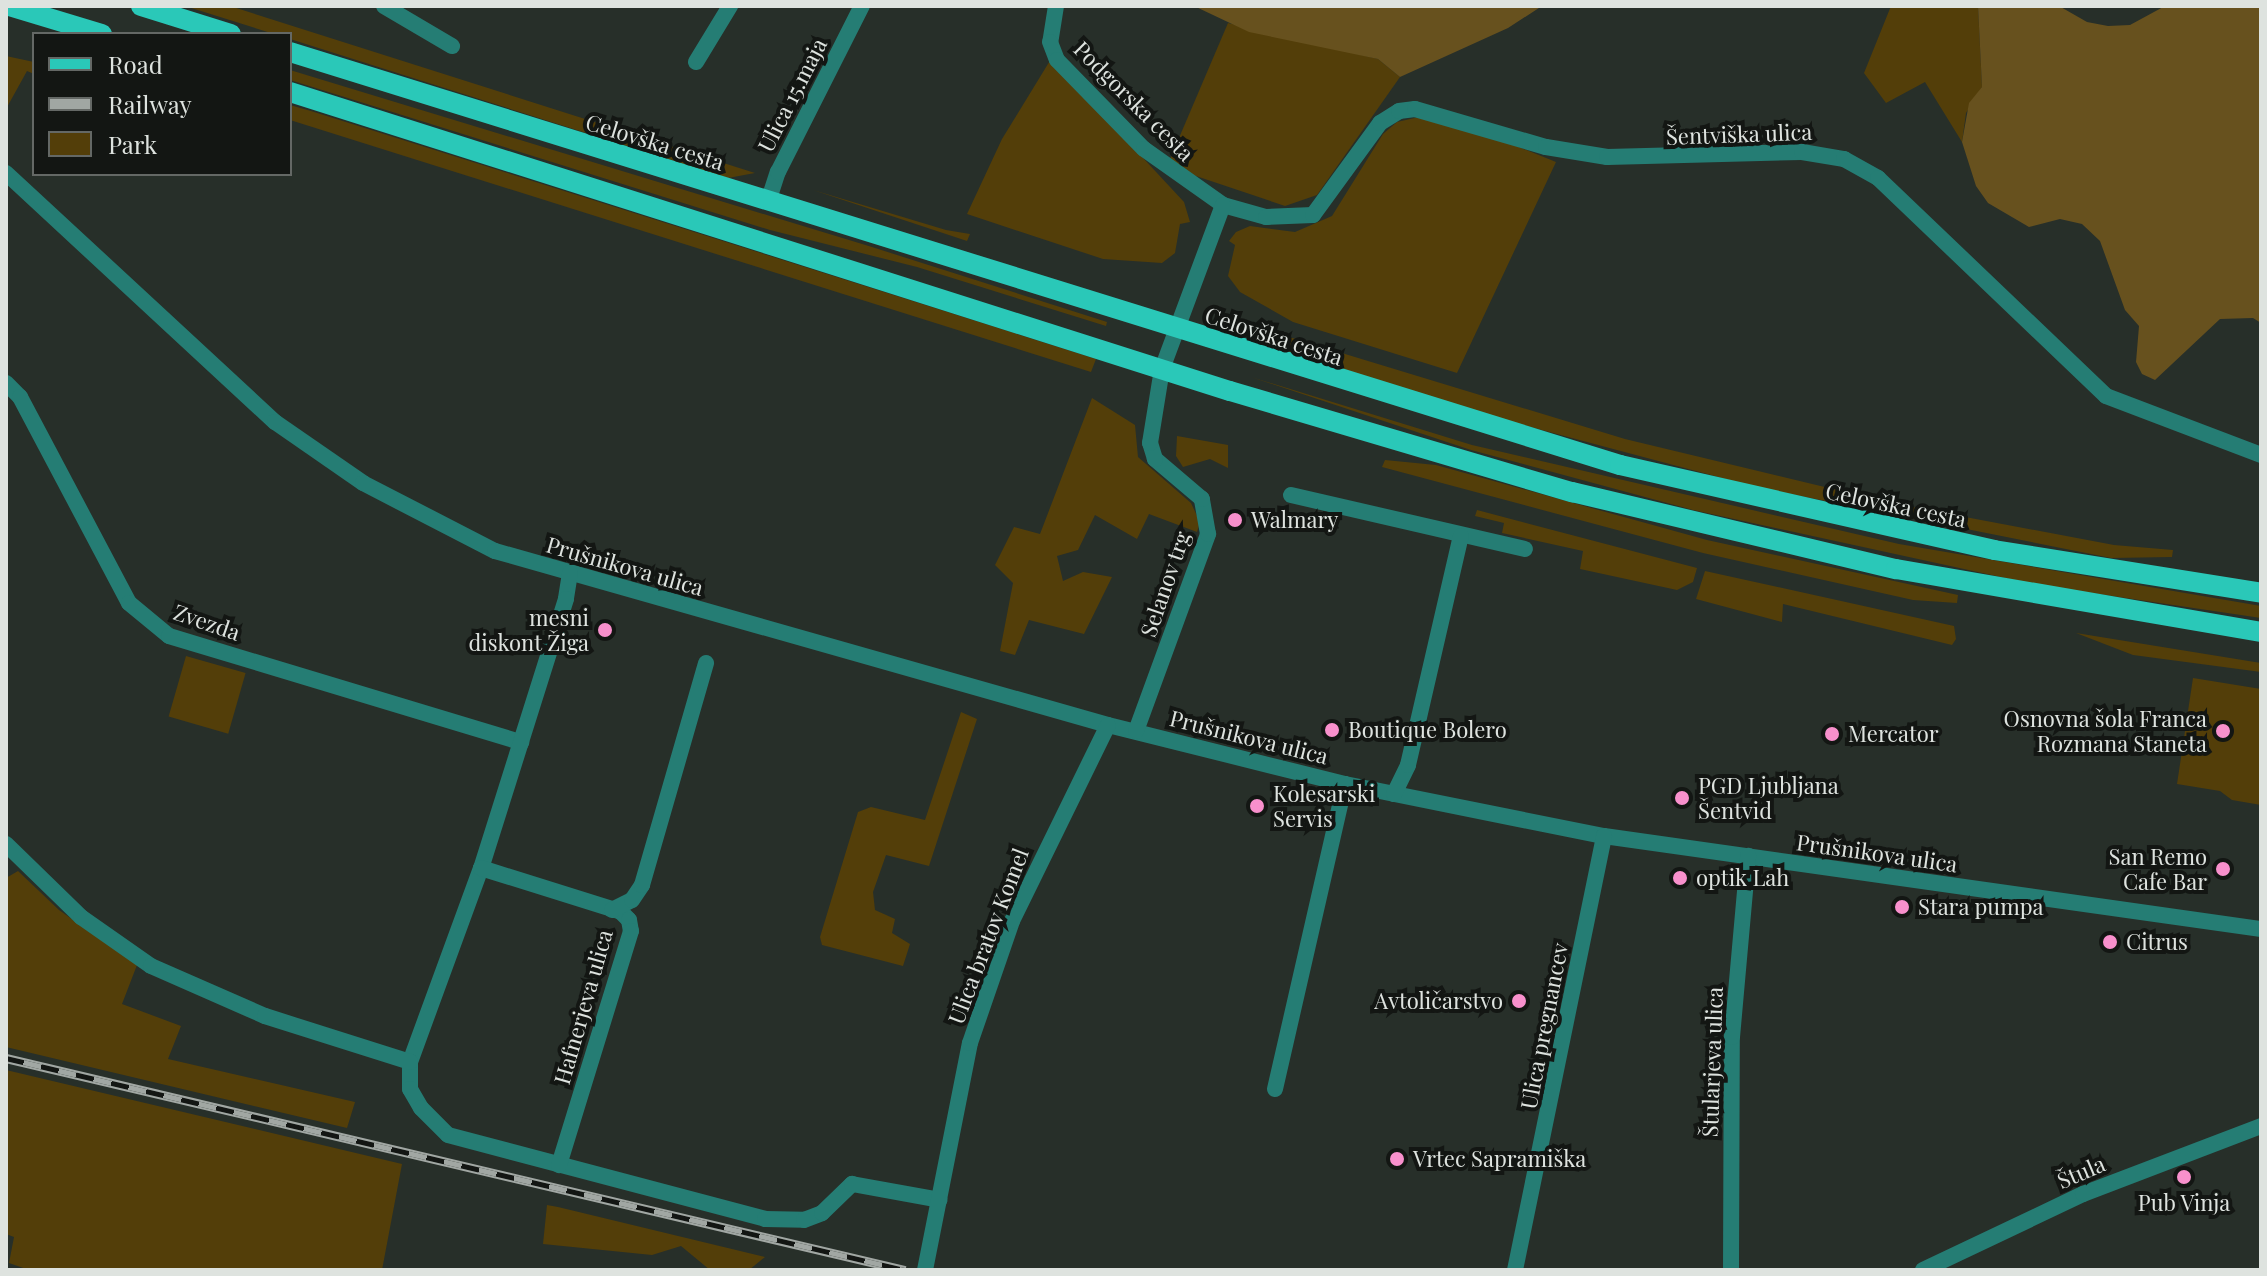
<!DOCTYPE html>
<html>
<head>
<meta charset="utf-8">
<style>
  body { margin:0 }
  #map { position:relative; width:2267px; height:1276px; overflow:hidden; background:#272f29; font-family:"Playfair Display",serif }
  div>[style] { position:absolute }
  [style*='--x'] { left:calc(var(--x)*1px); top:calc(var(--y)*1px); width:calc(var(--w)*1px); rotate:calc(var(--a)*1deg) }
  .green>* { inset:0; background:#533e09; transform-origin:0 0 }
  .forest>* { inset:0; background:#67511e }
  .street>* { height:16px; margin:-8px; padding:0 8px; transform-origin:8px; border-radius:8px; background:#257d74 }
  .primary>* { height:20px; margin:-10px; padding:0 10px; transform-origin:10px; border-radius:10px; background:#2ac8b8 }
  .rail>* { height:9px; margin-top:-4.5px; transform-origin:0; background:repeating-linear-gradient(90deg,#131613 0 18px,#a1a7a3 0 36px); box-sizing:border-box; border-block:2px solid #a1a7a3 }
  .dots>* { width:22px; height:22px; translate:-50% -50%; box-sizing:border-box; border:4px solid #131613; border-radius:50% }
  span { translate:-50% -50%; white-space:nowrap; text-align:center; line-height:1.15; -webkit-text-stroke:8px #131613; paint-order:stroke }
  .street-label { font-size:22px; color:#dee3df }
  .poi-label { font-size:22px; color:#dee3df }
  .left { translate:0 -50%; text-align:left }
  .right { translate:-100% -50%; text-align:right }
  .frame { position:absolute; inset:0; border:8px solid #dee3df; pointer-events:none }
  .legend { position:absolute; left:32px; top:32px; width:260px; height:144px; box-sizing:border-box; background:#131613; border:2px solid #646865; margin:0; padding:10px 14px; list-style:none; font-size:24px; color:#dee3df }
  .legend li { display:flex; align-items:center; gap:16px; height:40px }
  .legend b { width:40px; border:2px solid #646865 }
</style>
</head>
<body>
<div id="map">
  <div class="green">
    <div style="clip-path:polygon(185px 6px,230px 6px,755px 173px,728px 178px,290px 39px,290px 34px,274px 34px)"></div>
    <div style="clip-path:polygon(1891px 6px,1978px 6px,1982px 87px,1966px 113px,1962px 142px,1925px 82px,1886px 103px,1864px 73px)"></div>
    <div style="clip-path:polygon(1228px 23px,1378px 59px,1400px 77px,1317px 195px,1285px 206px,1190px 174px,1170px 159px)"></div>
    <div style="clip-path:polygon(6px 56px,34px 62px,34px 74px,27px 71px,6px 109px)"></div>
    <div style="clip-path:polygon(1051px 59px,1184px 202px,1190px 222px,1180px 224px,1175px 253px,1162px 263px,1103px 259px,967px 214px,1002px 139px)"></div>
    <div style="clip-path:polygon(290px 70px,872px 247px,1107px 322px,1106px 326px,917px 267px,770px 230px,290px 80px)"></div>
    <div style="clip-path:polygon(290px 105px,311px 111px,1096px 359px,1091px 372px,290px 120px)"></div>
    <div style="clip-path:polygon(1419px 117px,1494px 137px,1556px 162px,1457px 373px,1293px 322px,1240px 292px,1228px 276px,1235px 245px,1229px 241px,1236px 232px,1250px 226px,1295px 232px,1332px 216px,1383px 134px,1397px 122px)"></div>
    <div style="clip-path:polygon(813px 190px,946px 230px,970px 234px,967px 241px)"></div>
    <div style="clip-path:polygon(1276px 333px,1625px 439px,1891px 503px,2114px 545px,2173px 550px,2172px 557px,2111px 558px,1756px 487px,1504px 420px,1263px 344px,1265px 334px)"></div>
    <div style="clip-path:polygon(1251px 377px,1472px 445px,1899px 544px,2261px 606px,2261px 618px,2038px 585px,1693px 510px,1471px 450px)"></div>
    <div style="clip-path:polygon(1092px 398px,1135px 425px,1138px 457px,1191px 503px,1200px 522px,1197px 532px,1149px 514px,1137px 539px,1095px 515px,1078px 550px,1057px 556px,1063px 581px,1083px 572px,1112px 577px,1084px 634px,1029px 620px,1015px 655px,1000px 651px,1013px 583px,995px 565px,1014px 527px,1040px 534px)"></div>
    <div style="clip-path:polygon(1177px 436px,1228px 445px,1228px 468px,1210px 459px,1183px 467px,1176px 456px)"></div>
    <div style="clip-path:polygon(1385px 460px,1436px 465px,1707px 540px,1958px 595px,1957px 603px,1913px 600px,1703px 553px,1382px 467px)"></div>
    <div style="clip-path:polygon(1477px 510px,1697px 568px,1693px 582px,1677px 590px,1580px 569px,1583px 551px,1502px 533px,1504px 523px,1475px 516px)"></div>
    <div style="clip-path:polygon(1705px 571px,1954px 626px,1956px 639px,1952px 645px,1783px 604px,1782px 622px,1696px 599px)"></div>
    <div style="clip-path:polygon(2076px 633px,2261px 663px,2261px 672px,2133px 655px)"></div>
    <div style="left:186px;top:656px;width:62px;height:63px;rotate:16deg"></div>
    <div style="clip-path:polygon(2193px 678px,2261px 689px,2261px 805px,2232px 800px,2220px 791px,2177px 784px)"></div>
    <div style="clip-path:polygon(961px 712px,977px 719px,929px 866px,886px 855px,873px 892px,875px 910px,895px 919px,892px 933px,910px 944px,903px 966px,822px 945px,820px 937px,858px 812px,871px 807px,925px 820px)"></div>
    <div style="clip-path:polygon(18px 871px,59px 910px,137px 965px,122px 1004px,181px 1026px,168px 1059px,355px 1102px,347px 1128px,6px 1047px,6px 878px)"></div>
    <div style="clip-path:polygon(6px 1070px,402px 1164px,382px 1270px,29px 1270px,9px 1263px,14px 1237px,6px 1234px)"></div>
    <div style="clip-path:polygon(547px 1205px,558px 1207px,765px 1257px,749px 1270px,710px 1270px,681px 1246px,652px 1255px,543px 1244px)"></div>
  </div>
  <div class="forest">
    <div style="clip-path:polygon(1194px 6px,1542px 6px,1508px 28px,1400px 77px,1378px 59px,1249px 32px)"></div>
    <div style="clip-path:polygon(1978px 6px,2059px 6px,2087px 22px,2108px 26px,2130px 25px,2165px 6px,2261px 6px,2261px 323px,2253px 318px,2220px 319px,2155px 380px,2142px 374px,2136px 362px,2139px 326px,2125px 310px,2100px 241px,2082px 224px,2060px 219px,2029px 227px,1988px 203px,1976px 186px,1962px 142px,1969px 103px,1982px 87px)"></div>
  </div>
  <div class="street">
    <div style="--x:384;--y:6;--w:79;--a:30.5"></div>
    <div style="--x:1056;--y:6;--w:36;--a:99"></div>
    <div style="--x:1050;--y:42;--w:19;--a:69"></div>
    <div style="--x:1057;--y:60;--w:124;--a:45.7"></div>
    <div style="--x:1144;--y:149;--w:97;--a:35.3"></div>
    <div style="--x:1223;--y:205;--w:45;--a:15.6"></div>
    <div style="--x:1266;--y:217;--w:47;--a:-2.4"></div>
    <div style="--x:1313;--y:215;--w:114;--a:-53.9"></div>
    <div style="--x:1380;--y:123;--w:22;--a:-32"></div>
    <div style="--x:1399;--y:111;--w:16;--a:-7"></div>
    <div style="--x:1415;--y:109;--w:136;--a:16.2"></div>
    <div style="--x:1546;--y:147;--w:62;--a:9.3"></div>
    <div style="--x:1607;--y:157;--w:195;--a:-1.5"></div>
    <div style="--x:1802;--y:152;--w:43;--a:9.5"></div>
    <div style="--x:1844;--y:159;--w:39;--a:29"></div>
    <div style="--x:1878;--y:178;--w:315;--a:43.7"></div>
    <div style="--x:2106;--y:396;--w:166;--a:20.8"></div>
    <div style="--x:696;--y:62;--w:66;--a:-58.7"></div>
    <div style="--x:6;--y:173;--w:367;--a:42.8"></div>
    <div style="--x:275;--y:422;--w:107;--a:34.7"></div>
    <div style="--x:363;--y:483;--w:148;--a:27.3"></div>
    <div style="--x:495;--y:551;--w:637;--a:15.85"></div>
    <div style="--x:1108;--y:725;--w:244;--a:14"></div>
    <div style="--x:1345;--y:784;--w:264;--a:11.4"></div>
    <div style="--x:1604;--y:836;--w:664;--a:8.06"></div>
    <div style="--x:768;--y:202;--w:32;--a:-72"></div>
    <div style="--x:778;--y:172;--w:186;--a:-63.2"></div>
    <div style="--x:6;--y:383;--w:20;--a:45"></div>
    <div style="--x:20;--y:397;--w:233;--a:62.1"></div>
    <div style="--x:129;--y:603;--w:52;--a:39.5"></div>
    <div style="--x:169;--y:636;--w:368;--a:16.8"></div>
    <div style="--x:1291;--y:495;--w:240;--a:13"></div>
    <div style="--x:570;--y:573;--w:26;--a:99"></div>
    <div style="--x:566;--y:599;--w:282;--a:107.5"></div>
    <div style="--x:481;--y:868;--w:207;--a:110.1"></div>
    <div style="--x:410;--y:1062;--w:27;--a:90"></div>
    <div style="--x:410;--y:1089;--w:22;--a:60"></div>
    <div style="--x:421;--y:1108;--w:38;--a:45"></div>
    <div style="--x:448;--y:1135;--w:328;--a:14.8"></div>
    <div style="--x:765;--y:1219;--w:39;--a:1"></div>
    <div style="--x:804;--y:1220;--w:19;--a:-21"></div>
    <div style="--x:822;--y:1213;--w:42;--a:-44"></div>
    <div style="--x:852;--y:1184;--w:89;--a:10.3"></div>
    <div style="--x:1136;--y:731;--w:210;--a:-69.9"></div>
    <div style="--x:1208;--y:534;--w:36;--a:-100"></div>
    <div style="--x:1202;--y:499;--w:62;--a:-139.6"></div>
    <div style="--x:1155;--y:459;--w:17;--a:-107"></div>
    <div style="--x:1150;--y:443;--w:75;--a:-80.8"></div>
    <div style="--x:1162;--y:369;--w:175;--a:-69.6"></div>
    <div style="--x:1394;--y:794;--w:32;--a:-64"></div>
    <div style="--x:1408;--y:765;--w:235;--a:-77"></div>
    <div style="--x:6;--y:844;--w:105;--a:44.2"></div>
    <div style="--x:81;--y:917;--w:85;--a:35"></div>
    <div style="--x:151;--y:966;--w:124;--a:23.7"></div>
    <div style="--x:265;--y:1016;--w:152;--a:17.6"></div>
    <div style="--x:481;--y:868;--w:147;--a:17.4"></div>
    <div style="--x:621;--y:912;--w:11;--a:45"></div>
    <div style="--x:629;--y:920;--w:11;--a:80"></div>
    <div style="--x:631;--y:931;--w:245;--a:107.1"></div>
    <div style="--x:612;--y:910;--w:22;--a:-27"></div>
    <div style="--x:632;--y:900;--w:18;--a:-56"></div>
    <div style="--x:642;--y:885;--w:231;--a:-73.9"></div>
    <div style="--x:1275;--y:1089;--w:313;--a:-77.1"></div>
    <div style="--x:925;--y:1270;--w:231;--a:-78.8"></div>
    <div style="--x:970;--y:1043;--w:129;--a:-71"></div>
    <div style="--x:1012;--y:921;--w:218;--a:-63.9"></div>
    <div style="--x:1515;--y:1270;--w:443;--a:-78.4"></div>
    <div style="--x:1731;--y:1270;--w:233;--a:-89.8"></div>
    <div style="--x:1732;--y:1037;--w:182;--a:-84.9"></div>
    <div style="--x:1923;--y:1270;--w:177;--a:-25.4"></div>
    <div style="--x:2083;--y:1194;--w:191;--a:-20.9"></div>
  </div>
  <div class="primary">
    <div style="--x:9;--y:6;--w:97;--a:16.8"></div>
    <div style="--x:141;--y:6;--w:94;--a:17.3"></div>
    <div style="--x:290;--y:52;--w:1393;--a:17.25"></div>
    <div style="--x:1620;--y:465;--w:384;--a:12.8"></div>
    <div style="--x:1994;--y:550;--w:270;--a:9.1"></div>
    <div style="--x:290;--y:92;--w:986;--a:17.65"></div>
    <div style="--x:1230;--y:391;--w:357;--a:16.5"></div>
    <div style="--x:1572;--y:492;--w:333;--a:13.4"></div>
    <div style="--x:1896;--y:569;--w:370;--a:9.8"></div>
  </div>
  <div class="rail">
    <div style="--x:6;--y:1058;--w:924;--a:13.27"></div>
  </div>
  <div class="dots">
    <div style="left:1235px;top:520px;background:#f890cc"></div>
    <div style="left:605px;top:630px;background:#f890cc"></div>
    <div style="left:1332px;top:730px;background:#f890cc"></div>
    <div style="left:2223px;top:731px;background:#f890cc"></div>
    <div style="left:1832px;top:734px;background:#f890cc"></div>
    <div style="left:1682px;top:798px;background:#f890cc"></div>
    <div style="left:1257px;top:806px;background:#f890cc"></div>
    <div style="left:2223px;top:869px;background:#f890cc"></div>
    <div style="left:1680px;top:878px;background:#f890cc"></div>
    <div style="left:1902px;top:907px;background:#f890cc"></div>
    <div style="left:2110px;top:942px;background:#f890cc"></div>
    <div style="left:1519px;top:1001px;background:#f890cc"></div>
    <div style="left:1397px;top:1159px;background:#f890cc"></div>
    <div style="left:2184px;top:1177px;background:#f890cc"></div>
  </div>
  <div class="street-label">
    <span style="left:792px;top:95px;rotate:-63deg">Ulica 15.maja</span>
    <span style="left:1134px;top:101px;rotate:45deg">Podgorska cesta</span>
    <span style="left:1739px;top:134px;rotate:-2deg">Šentviška ulica</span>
    <span style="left:655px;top:142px;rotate:17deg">Celovška cesta</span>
    <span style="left:1274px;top:336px;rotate:18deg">Celovška cesta</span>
    <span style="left:1896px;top:505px;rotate:12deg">Celovška cesta</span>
    <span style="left:625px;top:566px;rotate:16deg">Prušnikova ulica</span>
    <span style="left:1165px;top:584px;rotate:-71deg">Selanov trg</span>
    <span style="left:207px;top:622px;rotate:19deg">Zvezda</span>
    <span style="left:1249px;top:737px;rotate:14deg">Prušnikova ulica</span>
    <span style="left:1877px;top:853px;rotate:8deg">Prušnikova ulica</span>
    <span style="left:988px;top:936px;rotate:-69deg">Ulica bratov Komel</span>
    <span style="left:583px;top:1007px;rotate:-74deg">Hafnerjeva ulica</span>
    <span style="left:1544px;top:1026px;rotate:-79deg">Ulica pregnancev</span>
    <span style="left:1712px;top:1062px;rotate:-88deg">Štularjeva ulica</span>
    <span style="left:2081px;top:1172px;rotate:-23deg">Štula</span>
  </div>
  <div class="poi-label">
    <span class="left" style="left:1251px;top:520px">Walmary</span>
    <span class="right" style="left:589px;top:630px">mesni<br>diskont Žiga</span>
    <span class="right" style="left:2207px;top:731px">Osnovna šola Franca<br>Rozmana Staneta</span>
    <span class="left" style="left:1348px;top:730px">Boutique Bolero</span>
    <span class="left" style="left:1848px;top:734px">Mercator</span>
    <span class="left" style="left:1698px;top:798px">PGD Ljubljana<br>Šentvid</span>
    <span class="left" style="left:1273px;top:806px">Kolesarski<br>Servis</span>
    <span class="right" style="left:2207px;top:869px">San Remo<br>Cafe Bar</span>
    <span class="left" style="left:1696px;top:878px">optik Lah</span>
    <span class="left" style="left:1918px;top:907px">Stara pumpa</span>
    <span class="left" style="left:2126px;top:942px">Citrus</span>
    <span class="right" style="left:1503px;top:1001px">Avtoličarstvo</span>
    <span class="left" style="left:1413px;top:1159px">Vrtec Sapramiška</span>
    <span style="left:2184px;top:1203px">Pub Vinja</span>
  </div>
  <div class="frame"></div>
  <ul class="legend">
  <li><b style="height:10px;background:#2ac8b8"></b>Road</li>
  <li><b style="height:10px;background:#a1a7a3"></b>Railway</li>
  <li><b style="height:22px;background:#533e09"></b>Park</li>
  </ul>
</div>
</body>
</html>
